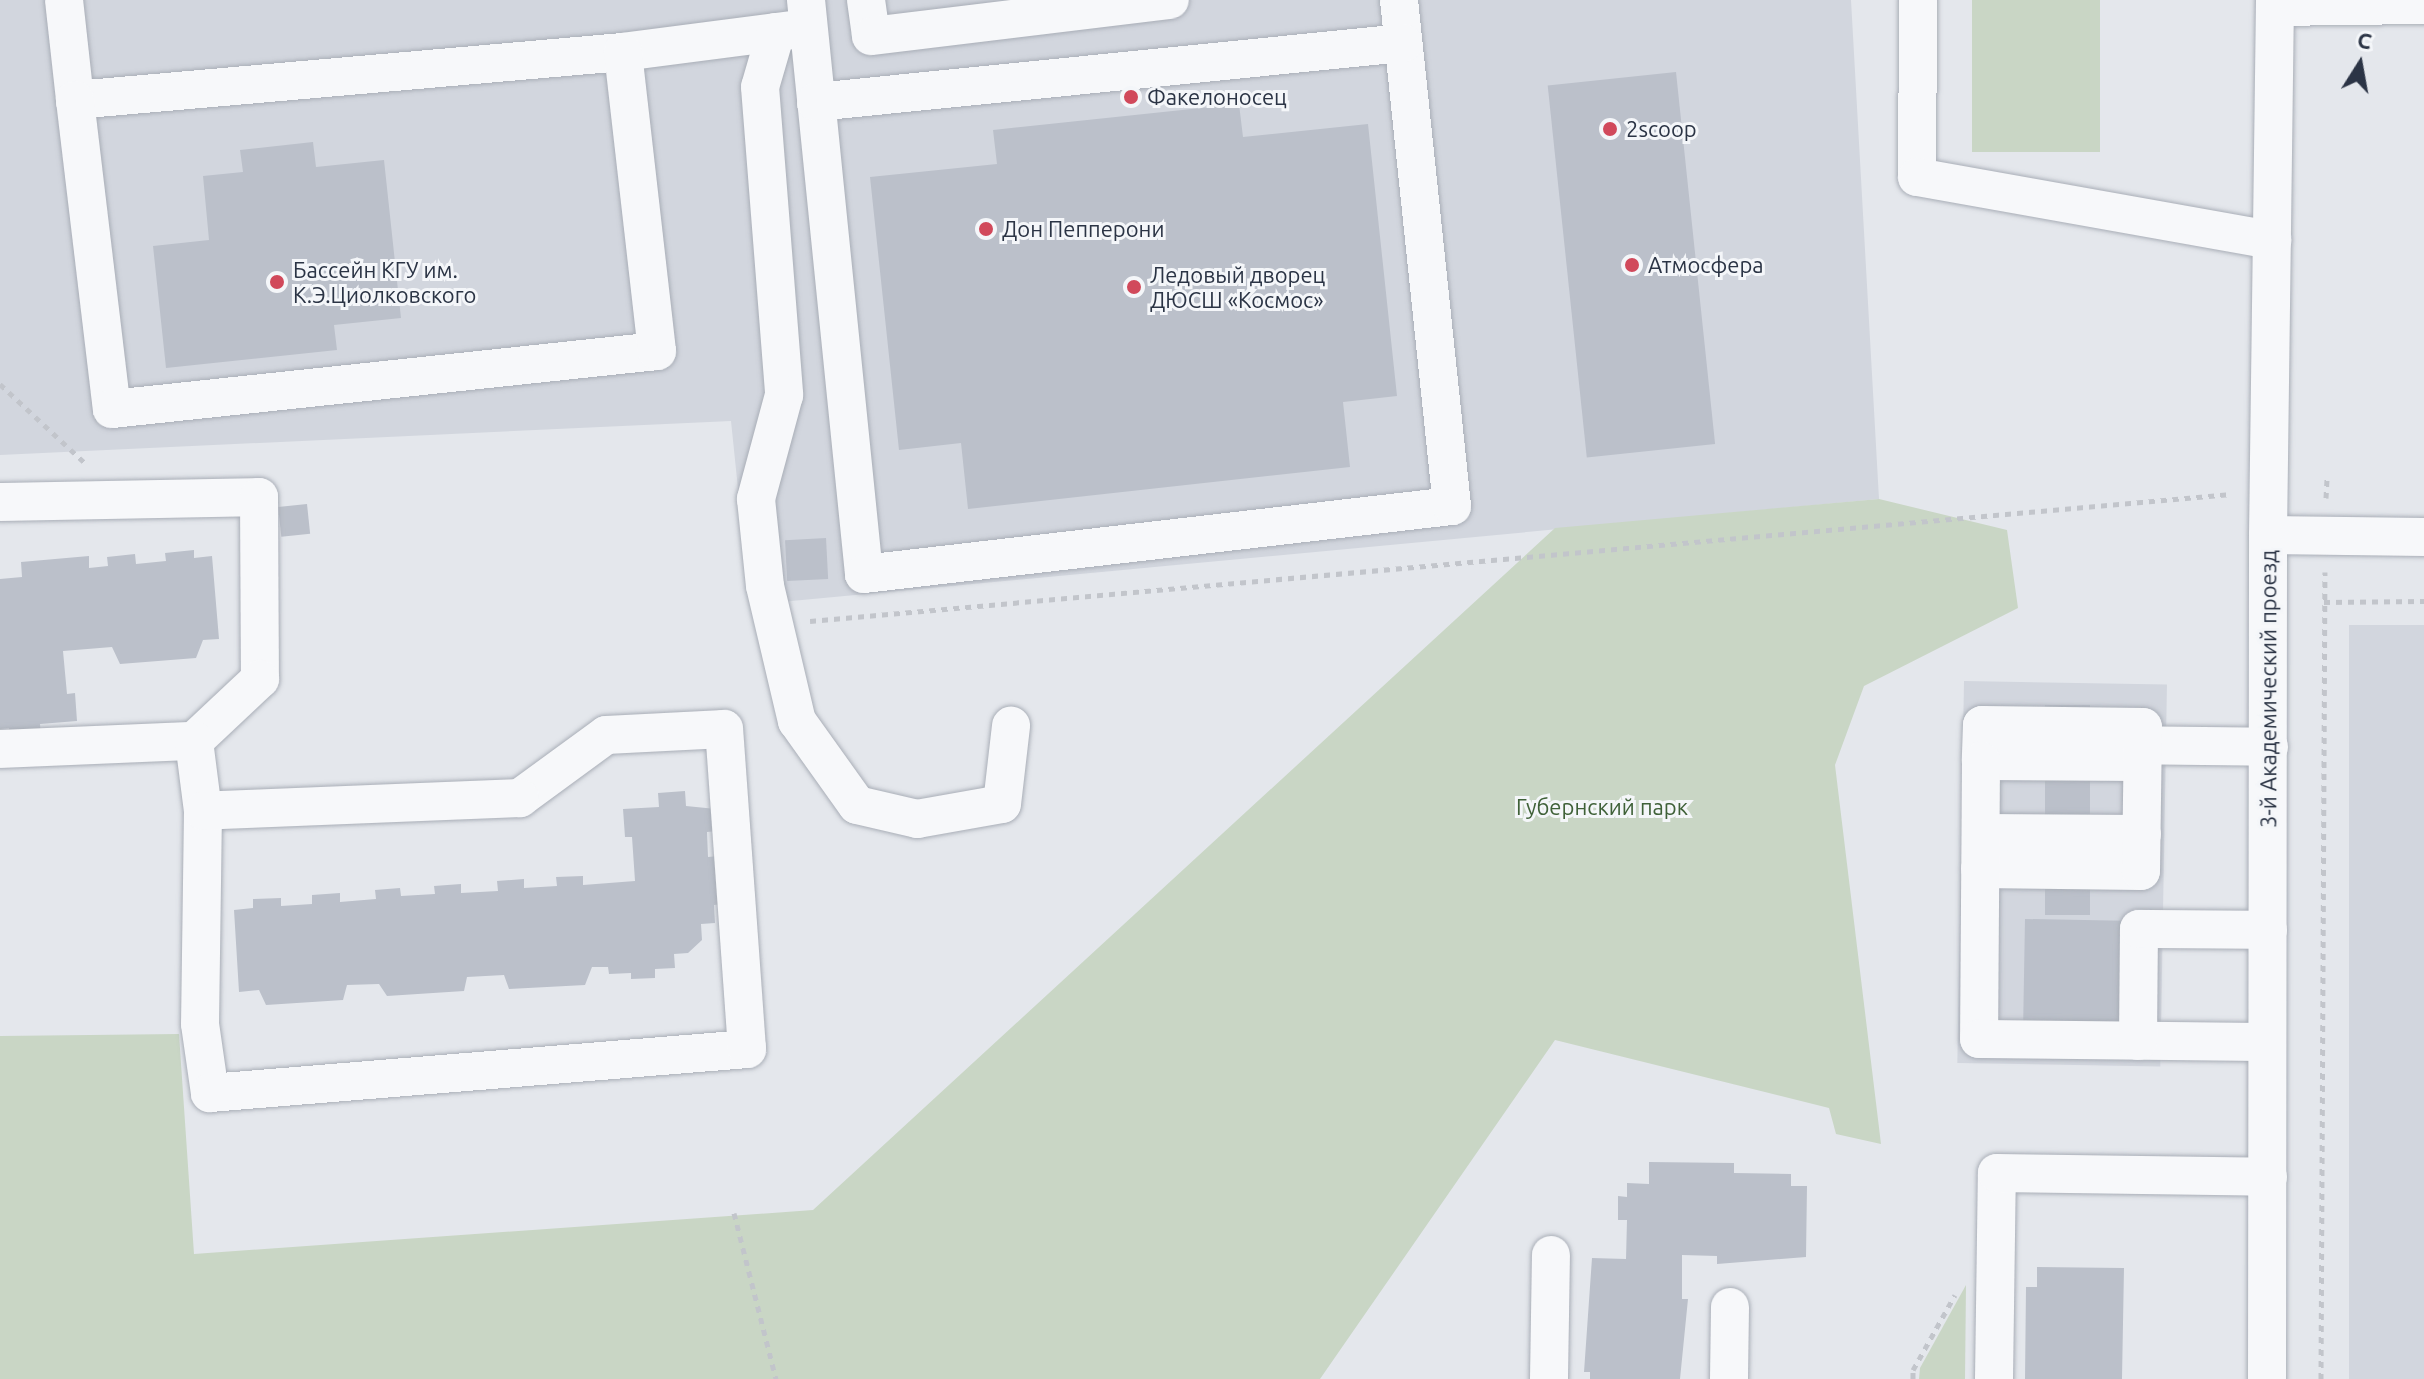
<!DOCTYPE html>
<html>
<head>
<meta charset="utf-8">
<style>
  body { margin:0 }
  #map { position:relative; width:2424px; height:1379px; overflow:hidden; background:#e4e7ec; font-family:Ubuntu,sans-serif }
  div>[style] { position:absolute }
  [style*='--x'] { left:calc(var(--x)*1px); top:calc(var(--y)*1px); width:calc(var(--w)*1px); rotate:calc(var(--a)*1deg) }
  .built>* { inset:0; background:#d2d6de; transform-origin:0 0 }
  .green>* { inset:0; background:#c9d6c5; transform-origin:0 0 }
  .building>* { inset:0; background:#bbc0ca; transform-origin:0 0 }
  .path>* { height:5px; margin-top:-2.5px; transform-origin:0; background:repeating-linear-gradient(90deg,#c2c5cb 0 6px,transparent 0 12px) }
  .roads { filter:drop-shadow(0 0 2px #a9aeb7) drop-shadow(0 0 2px #a9aeb7) }
  .minor>* { height:38px; margin:-19px; padding:0 19px; transform-origin:19px; border-radius:19px; background:#f7f8fa }
  .dots>* { width:22px; height:22px; translate:-50% -50%; box-sizing:border-box; border:4px solid #f4f6f9; border-radius:50% }
  span { translate:-50% -50%; white-space:nowrap; text-align:center; line-height:1.15; -webkit-text-stroke:6px #f4f6f9; paint-order:stroke }
  .poi-label { font-size:22px; color:#2b3445 }
  .left { translate:0 -50%; text-align:left }
  .street-label { font-size:22px; color:#2b3445 }
  .park-label { font-size:22px; color:#3f6138 }
  .north { position:absolute; left:2320px; top:24px; width:80px; height:80px; -webkit-text-stroke:6px #f4f6f9; paint-order:stroke; rotate:11deg; font-size:22px; font-weight:700; line-height:32px; text-align:center; color:#2b3445 }
  .north::after { content:''; display:block; margin:auto; width:28px; height:36px; background:#2b3445; clip-path:polygon(50% 0,100% 100%,50% 72%,0 100%) }
</style>
</head>
<body>
<div id="map">
  <div class="built">
    <div style="clip-path:polygon(0 0,1851px 0,1879px 499px,750px 605px,731px 421px,0 455px)"></div>
    <div style="left:2349px;top:625px;width:75px;height:754px"></div>
    <div style="left:1964px;top:681px;width:203px;height:382px;rotate:1deg"></div>
  </div>
  <div class="green">
    <div style="left:1972px;top:0;width:128px;height:152px"></div>
    <div style="clip-path:polygon(1879px 499px,2007px 530px,2018px 608px,1864px 686px,1835px 765px,1881px 1144px,1836px 1134px,1829px 1108px,1555px 1040px,1320px 1379px,0 1379px,0 1036px,179px 1034px,194px 1254px,813px 1210px,1555px 528px)"></div>
    <div style="clip-path:polygon(1966px 1285px,1965px 1379px,1919px 1379px,1920px 1368px)"></div>
  </div>
  <div class="building">
    <div style="left:1676px;top:72px;width:374px;height:129px;rotate:84deg"></div>
    <div style="clip-path:polygon(1239px 104px,1243px 137px,1368px 124px,1397px 396px,1343px 402px,1350px 467px,968px 509px,961px 443px,899px 450px,870px 177px,997px 164px,993px 130px)"></div>
    <div style="clip-path:polygon(313px 142px,316px 167px,384px 160px,401px 318px,334px 325px,337px 350px,166px 368px,153px 246px,209px 240px,203px 176px,243px 172px,240px 150px)"></div>
    <div style="left:307px;top:504px;width:30px;height:29px;rotate:84deg"></div>
    <div style="left:826px;top:538px;width:41px;height:41px;rotate:87deg"></div>
    <div style="clip-path:polygon(194px 550px,194px 558px,212px 556px,219px 639px,203px 640px,196px 658px,120px 664px,112px 647px,63px 651px,67px 694px,75px 693px,77px 721px,40px 724px,41px 738px,10px 740px,9px 728px,0 729px,0 579px,22px 577px,21px 562px,89px 556px,89px 568px,108px 566px,107px 557px,135px 554px,136px 564px,166px 561px,165px 553px)"></div>
    <div style="left:2045px;top:705px;width:45px;height:210px"></div>
    <div style="clip-path:polygon(685px 791px,686px 806px,716px 809px,717px 831px,707px 832px,708px 857px,719px 856px,722px 904px,714px 905px,715px 923px,701px 924px,702px 940px,688px 953px,674px 954px,675px 968px,655px 969px,655px 978px,631px 979px,631px 973px,609px 974px,608px 967px,592px 967px,585px 985px,509px 989px,504px 975px,467px 977px,464px 991px,387px 996px,379px 984px,347px 985px,343px 1000px,266px 1005px,259px 990px,239px 992px,234px 910px,253px 908px,253px 899px,281px 898px,281px 906px,312px 904px,312px 895px,340px 893px,340px 902px,376px 899px,375px 890px,400px 888px,401px 896px,435px 894px,434px 886px,461px 884px,461px 893px,498px 891px,497px 881px,524px 879px,524px 888px,557px 886px,556px 877px,583px 876px,583px 885px,635px 881px,632px 837px,625px 837px,623px 809px,659px 807px,658px 793px)"></div>
    <div style="left:2025px;top:919px;width:98px;height:106px;rotate:1deg"></div>
    <div style="clip-path:polygon(1649px 1162px,1734px 1163px,1734px 1173px,1791px 1174px,1791px 1186px,1807px 1186px,1806px 1257px,1717px 1264px,1717px 1256px,1682px 1255px,1682px 1299px,1688px 1299px,1680px 1379px,1590px 1379px,1590px 1372px,1584px 1372px,1592px 1258px,1626px 1259px,1627px 1220px,1618px 1220px,1618px 1196px,1627px 1197px,1627px 1183px,1649px 1184px)"></div>
    <div style="clip-path:polygon(2037px 1267px,2124px 1268px,2122px 1379px,2025px 1379px,2026px 1287px,2037px 1287px)"></div>
  </div>
  <div class="path">
    <div style="--x:0;--y:384;--w:115;--a:42.9"></div>
    <div style="--x:2326;--y:498;--w:22;--a:-87"></div>
    <div style="--x:2324;--y:602;--w:100;--a:-0.6"></div>
    <div style="--x:810;--y:621;--w:1427;--a:-5.11"></div>
    <div style="--x:734;--y:1213;--w:171;--a:75.8"></div>
    <div style="--x:1913;--y:1379;--w:9;--a:-90"></div>
    <div style="--x:1913;--y:1370;--w:86;--a:-60.8"></div>
    <div style="--x:2321;--y:1379;--w:807;--a:-89.72"></div>
  </div>
  <div class="roads">
    <div class="minor">
      <div style="--x:64;--y:0;--w:101;--a:83.7"></div>
      <div style="--x:75;--y:100;--w:550;--a:-5.01"></div>
      <div style="--x:623;--y:52;--w:178;--a:-7.4"></div>
      <div style="--x:806;--y:0;--w:577;--a:84.23"></div>
      <div style="--x:864;--y:574;--w:592;--a:-6.6"></div>
      <div style="--x:1452;--y:506;--w:509;--a:-95.98"></div>
      <div style="--x:866;--y:0;--w:36;--a:82"></div>
      <div style="--x:871;--y:36;--w:301;--a:-6.9"></div>
      <div style="--x:1918;--y:0;--w:177;--a:90.3"></div>
      <div style="--x:1917;--y:177;--w:361;--a:10.1"></div>
      <div style="--x:2275;--y:7;--w:149;--a:-0.8"></div>
      <div style="--x:776;--y:32;--w:57;--a:106.2"></div>
      <div style="--x:760;--y:87;--w:309;--a:85.5"></div>
      <div style="--x:784;--y:395;--w:108;--a:105.1"></div>
      <div style="--x:756;--y:499;--w:87;--a:84.1"></div>
      <div style="--x:765;--y:586;--w:139;--a:76.7"></div>
      <div style="--x:797;--y:721;--w:103;--a:54.5"></div>
      <div style="--x:857;--y:805;--w:62;--a:13.1"></div>
      <div style="--x:917;--y:819;--w:86;--a:-10"></div>
      <div style="--x:1002;--y:804;--w:79;--a:-83.4"></div>
      <div style="--x:75;--y:100;--w:311;--a:83.2"></div>
      <div style="--x:112;--y:409;--w:548;--a:-6.07"></div>
      <div style="--x:657;--y:351;--w:301;--a:-96.5"></div>
      <div style="--x:816;--y:102;--w:590;--a:-5.74"></div>
      <div style="--x:0;--y:502;--w:259;--a:-1.1"></div>
      <div style="--x:259;--y:497;--w:182;--a:89.7"></div>
      <div style="--x:260;--y:679;--w:91;--a:136.8"></div>
      <div style="--x:2268;--y:535;--w:156;--a:0.7"></div>
      <div style="--x:2116;--y:745;--w:153;--a:0.7"></div>
      <div style="--x:0;--y:749;--w:194;--a:-2.4"></div>
      <div style="--x:194;--y:741;--w:71;--a:82.7"></div>
      <div style="--x:203;--y:811;--w:213;--a:90.8"></div>
      <div style="--x:200;--y:1024;--w:70;--a:81.8"></div>
      <div style="--x:210;--y:1093;--w:539;--a:-4.68"></div>
      <div style="--x:747;--y:1049;--w:321;--a:-94.1"></div>
      <div style="--x:724;--y:729;--w:118;--a:177.1"></div>
      <div style="--x:606;--y:735;--w:107;--a:143.8"></div>
      <div style="--x:520;--y:798;--w:317;--a:177.7"></div>
      <div style="--x:1981;--y:761;--w:161;--a:0.4"></div>
      <div style="--x:1981;--y:833;--w:161;--a:0.4"></div>
      <div style="--x:1980;--y:869;--w:161;--a:0.7"></div>
      <div style="--x:2141;--y:871;--w:144;--a:-89.2"></div>
      <div style="--x:2143;--y:727;--w:161;--a:-179.3"></div>
      <div style="--x:1982;--y:725;--w:36;--a:92"></div>
      <div style="--x:1981;--y:761;--w:278;--a:90.4"></div>
      <div style="--x:1979;--y:1039;--w:287;--a:0.6"></div>
      <div style="--x:2138;--y:1041;--w:112;--a:-89.5"></div>
      <div style="--x:2139;--y:929;--w:129;--a:0.4"></div>
      <div style="--x:1549;--y:1379;--w:124;--a:-89.1"></div>
      <div style="--x:1729;--y:1379;--w:72;--a:-89.2"></div>
      <div style="--x:1994;--y:1379;--w:206;--a:-89.2"></div>
      <div style="--x:1997;--y:1173;--w:271;--a:0.8"></div>
      <div style="--x:2267;--y:1379;--w:844;--a:-89.93"></div>
      <div style="--x:2268;--y:535;--w:535;--a:-89.25"></div>
    </div>
  </div>
  <div class="dots">
    <div style="left:1131px;top:97px;background:#d1495b"></div>
    <div style="left:1610px;top:129px;background:#d1495b"></div>
    <div style="left:986px;top:229px;background:#d1495b"></div>
    <div style="left:1632px;top:265px;background:#d1495b"></div>
    <div style="left:277px;top:282px;background:#d1495b"></div>
    <div style="left:1134px;top:287px;background:#d1495b"></div>
  </div>
  <div class="poi-label">
    <span class="left" style="left:1147px;top:97px">Факелоносец</span>
    <span class="left" style="left:1626px;top:129px">2scoop</span>
    <span class="left" style="left:1002px;top:229px">Дон Пепперони</span>
    <span class="left" style="left:1648px;top:265px">Атмосфера</span>
    <span class="left" style="left:293px;top:282px">Бассейн КГУ им.<br>К.Э.Циолковского</span>
    <span class="left" style="left:1150px;top:287px">Ледовый дворец<br>ДЮСШ «Космос»</span>
  </div>
  <div class="street-label">
    <span style="left:2268px;top:689px;rotate:-90deg">3-й Академический проезд</span>
  </div>
  <div class="park-label">
    <span style="left:1602px;top:807px">Губернский парк</span>
  </div>
  <div class="north">С</div>
</div>
</body>
</html>
